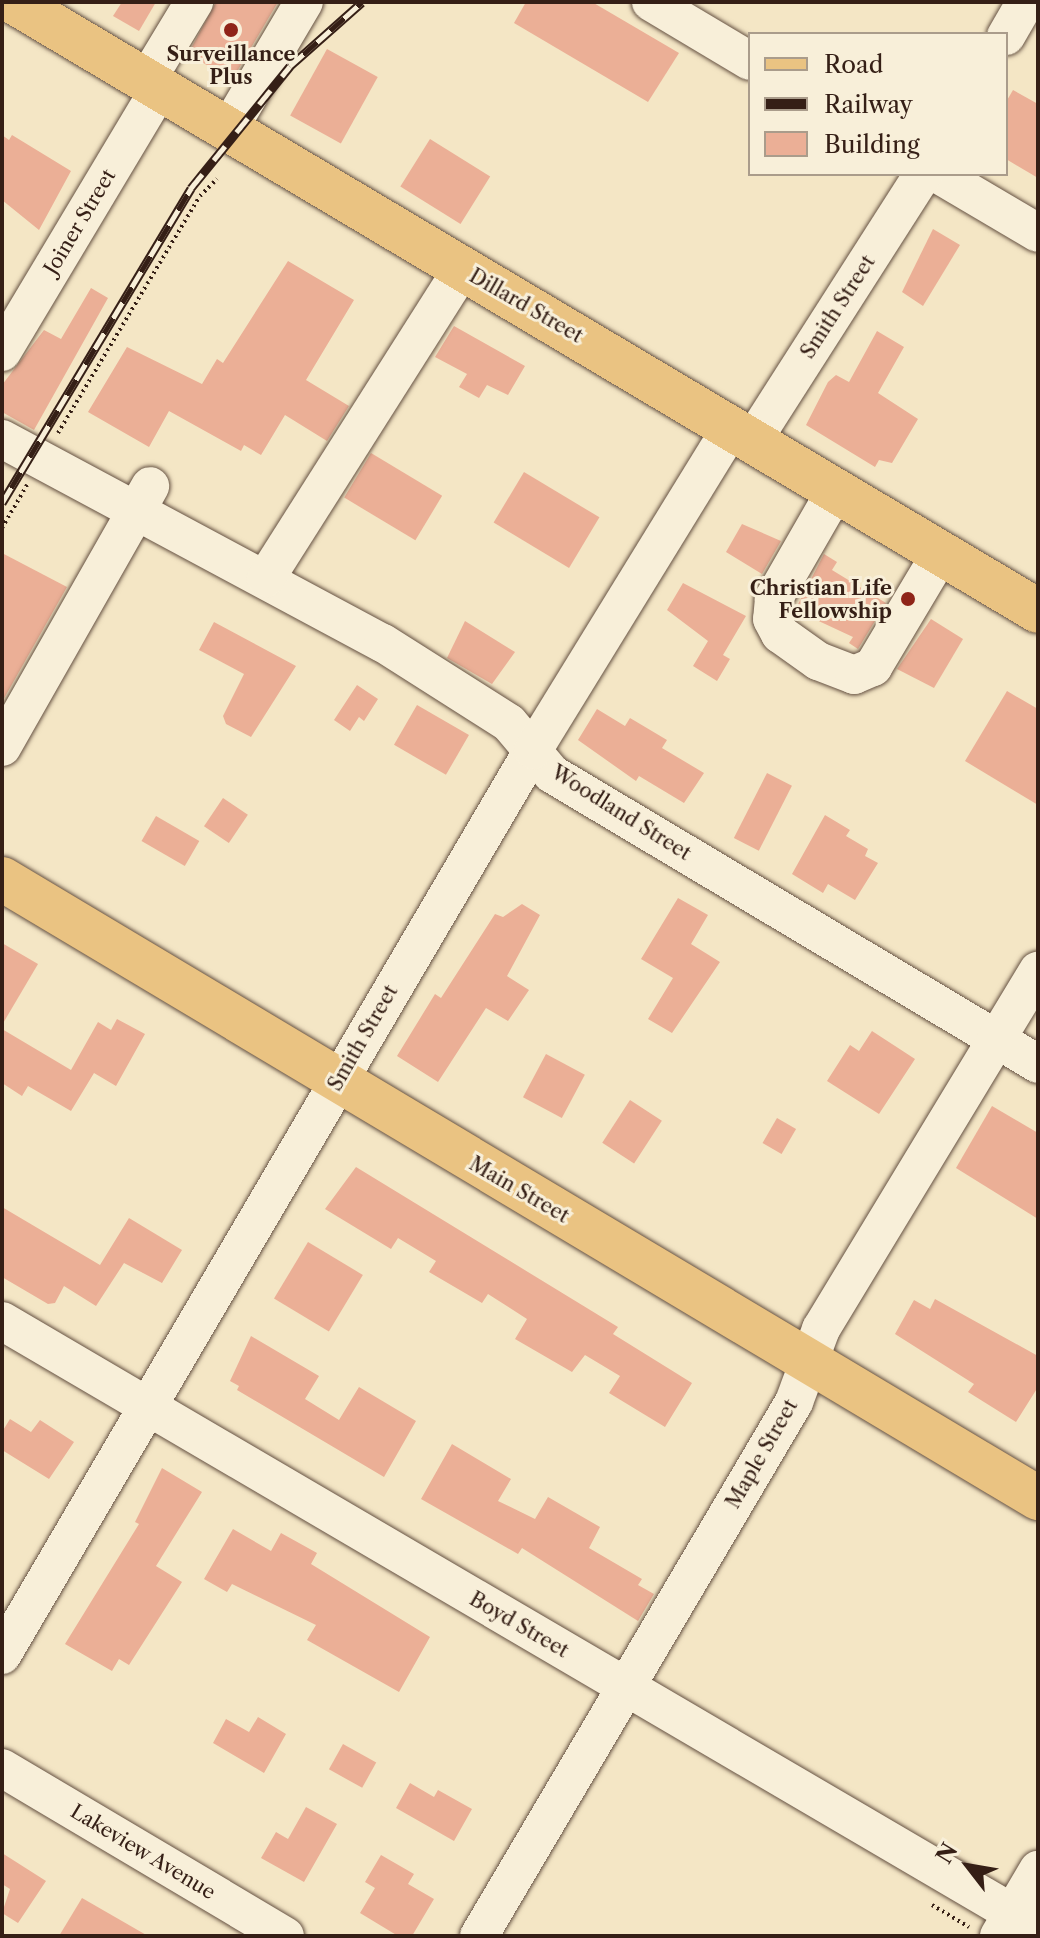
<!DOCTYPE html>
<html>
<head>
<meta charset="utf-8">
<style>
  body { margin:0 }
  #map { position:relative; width:1040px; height:1938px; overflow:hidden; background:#f4e6c5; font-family:"Libre Caslon Text",serif }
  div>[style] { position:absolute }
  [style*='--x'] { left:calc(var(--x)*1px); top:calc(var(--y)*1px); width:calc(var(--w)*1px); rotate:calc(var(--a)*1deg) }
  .building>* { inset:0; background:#ebaf96; transform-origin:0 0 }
  .path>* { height:4px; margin-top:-2px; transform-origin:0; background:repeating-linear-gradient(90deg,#351f16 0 2px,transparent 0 6px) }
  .roads { filter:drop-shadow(0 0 2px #655142) drop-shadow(0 0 2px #655142) }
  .minor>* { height:38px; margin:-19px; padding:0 19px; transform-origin:19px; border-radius:19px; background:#f8efd9 }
  .major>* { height:44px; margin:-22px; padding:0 22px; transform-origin:22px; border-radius:22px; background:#eac382 }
  .rail>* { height:9px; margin-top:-4.5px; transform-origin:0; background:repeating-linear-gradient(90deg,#f8efd9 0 18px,#351f16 0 36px); box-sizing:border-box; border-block:2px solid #351f16 }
  .dots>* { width:22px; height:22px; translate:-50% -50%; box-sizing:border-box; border:4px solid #f8efd9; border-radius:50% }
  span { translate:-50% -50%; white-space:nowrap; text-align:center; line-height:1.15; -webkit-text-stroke:6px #f8efd9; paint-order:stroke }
  .poi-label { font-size:20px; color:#351f16; font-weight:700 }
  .right { translate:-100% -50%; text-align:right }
  .street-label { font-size:20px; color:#351f16 }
  .frame { position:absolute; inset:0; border:4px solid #351f16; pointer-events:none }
  .legend { position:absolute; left:748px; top:32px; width:260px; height:144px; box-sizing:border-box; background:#f8efd9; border:2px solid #aa9c8b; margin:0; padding:10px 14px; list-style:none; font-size:24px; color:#351f16 }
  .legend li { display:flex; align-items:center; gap:16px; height:40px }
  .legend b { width:40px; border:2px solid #aa9c8b }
  .north { position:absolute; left:928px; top:1826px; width:80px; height:80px; -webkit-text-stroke:6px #f8efd9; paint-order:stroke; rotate:301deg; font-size:22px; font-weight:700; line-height:32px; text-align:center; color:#351f16 }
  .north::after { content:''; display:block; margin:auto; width:28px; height:36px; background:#351f16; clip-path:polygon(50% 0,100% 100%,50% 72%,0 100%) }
</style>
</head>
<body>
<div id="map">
  <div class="building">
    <div style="clip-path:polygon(122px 2px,156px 2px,139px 31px,113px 16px)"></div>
    <div style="clip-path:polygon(216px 2px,278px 2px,232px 80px,188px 54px)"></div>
    <div style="clip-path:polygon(526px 2px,592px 2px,679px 53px,648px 102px,514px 23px)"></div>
    <div style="left:327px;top:49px;width:58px;height:76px;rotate:29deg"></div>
    <div style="clip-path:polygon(1013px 90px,1038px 104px,1038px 178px,1006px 159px,1006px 102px)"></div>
    <div style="clip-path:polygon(2px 135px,9px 140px,12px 135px,71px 171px,39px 230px,2px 200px)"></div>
    <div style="left:430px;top:139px;width:71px;height:56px;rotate:32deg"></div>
    <div style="clip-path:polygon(933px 229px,960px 245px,923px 306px,902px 292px)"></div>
    <div style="clip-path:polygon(288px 261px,354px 300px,306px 380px,349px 406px,327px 441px,285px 415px,261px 455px,244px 445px,241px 451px,169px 411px,149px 447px,88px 412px,127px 347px,202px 384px,217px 359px,223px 363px)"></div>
    <div style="clip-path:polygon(91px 288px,108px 298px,34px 430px,2px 412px,2px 385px,44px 330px,61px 339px)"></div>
    <div style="clip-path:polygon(454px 326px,525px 366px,508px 395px,487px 385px,479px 398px,459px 387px,467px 374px,435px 357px)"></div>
    <div style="clip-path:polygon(877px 331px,904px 347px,878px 393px,918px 419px,892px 463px,879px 460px,875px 467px,806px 425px,828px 382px,836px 375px,849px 382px)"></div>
    <div style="left:371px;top:453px;width:83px;height:52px;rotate:31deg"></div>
    <div style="left:524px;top:472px;width:88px;height:59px;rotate:31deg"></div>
    <div style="clip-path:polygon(742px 524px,781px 541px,762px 574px,726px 552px)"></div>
    <div style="clip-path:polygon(2px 553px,67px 587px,2px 702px)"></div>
    <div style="clip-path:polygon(824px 554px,837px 562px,832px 570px,886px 603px,858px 649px,849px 643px,853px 637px,795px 610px)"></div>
    <div style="clip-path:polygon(683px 583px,746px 616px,723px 655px,730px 659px,717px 681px,693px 666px,708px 641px,667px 610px)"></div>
    <div style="clip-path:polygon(931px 619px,963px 639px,934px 688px,897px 669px)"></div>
    <div style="clip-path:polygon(465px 621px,515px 652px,492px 684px,447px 658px)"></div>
    <div style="clip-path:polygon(214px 622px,296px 666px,251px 737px,226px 724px,223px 716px,244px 674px,199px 650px)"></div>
    <div style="clip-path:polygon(357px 685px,378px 699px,364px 721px,359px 717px,350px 731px,334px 720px)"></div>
    <div style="clip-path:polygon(1007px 691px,1038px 709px,1038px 805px,965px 761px)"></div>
    <div style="left:417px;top:705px;width:60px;height:46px;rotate:30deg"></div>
    <div style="clip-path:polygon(597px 709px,625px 726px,630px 718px,667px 740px,662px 748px,704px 773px,684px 803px,639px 776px,636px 781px,578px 740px)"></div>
    <div style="left:767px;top:773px;width:28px;height:73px;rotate:27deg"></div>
    <div style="left:223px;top:798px;width:30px;height:34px;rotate:34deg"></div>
    <div style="clip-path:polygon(825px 815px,850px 830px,846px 836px,868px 849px,865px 856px,878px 863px,855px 900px,828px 884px,823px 893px,792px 874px)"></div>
    <div style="left:156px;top:816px;width:50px;height:29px;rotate:30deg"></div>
    <div style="clip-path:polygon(678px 898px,708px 915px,691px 944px,720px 962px,672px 1033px,648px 1019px,673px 978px,641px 959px)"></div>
    <div style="clip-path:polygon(522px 904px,540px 915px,507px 976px,529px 990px,508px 1021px,486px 1008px,438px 1082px,397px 1056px,435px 994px,441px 998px,495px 914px,503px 917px)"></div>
    <div style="clip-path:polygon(2px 943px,38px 964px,2px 1025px)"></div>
    <div style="clip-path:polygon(117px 1019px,145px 1034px,116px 1086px,94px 1073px,71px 1111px,28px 1086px,22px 1096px,2px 1083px,2px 1029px,71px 1070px,98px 1022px,111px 1030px)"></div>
    <div style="clip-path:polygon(872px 1031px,915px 1059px,879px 1114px,827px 1081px,850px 1045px,859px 1051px)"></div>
    <div style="left:546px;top:1054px;width:44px;height:49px;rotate:28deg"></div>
    <div style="left:630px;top:1100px;width:38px;height:51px;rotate:33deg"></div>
    <div style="clip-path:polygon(992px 1106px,1038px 1133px,1038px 1219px,956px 1168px)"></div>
    <div style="left:777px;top:1118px;width:22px;height:29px;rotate:30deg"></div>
    <div style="clip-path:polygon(356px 1167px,618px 1327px,613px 1334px,692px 1383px,665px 1427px,609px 1393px,620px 1376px,585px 1355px,572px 1372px,515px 1339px,527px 1319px,488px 1294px,482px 1303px,429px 1272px,436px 1261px,398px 1238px,391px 1249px,325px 1209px)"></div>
    <div style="clip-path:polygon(2px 1207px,100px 1265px,129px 1218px,182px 1250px,162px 1283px,124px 1263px,96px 1306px,64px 1286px,55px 1303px,48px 1304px,2px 1277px)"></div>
    <div style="left:308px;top:1242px;width:64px;height:66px;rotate:31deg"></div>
    <div style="clip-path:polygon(935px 1299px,1038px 1356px,1038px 1387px,1016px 1422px,968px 1392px,974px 1384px,895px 1334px,914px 1300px,930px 1309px)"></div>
    <div style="clip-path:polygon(251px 1336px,319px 1376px,305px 1399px,339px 1420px,359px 1387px,416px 1421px,384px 1477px,237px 1390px,239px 1386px,230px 1381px)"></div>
    <div style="clip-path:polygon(10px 1419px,31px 1432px,40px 1420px,74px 1442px,49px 1479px,2px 1450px,2px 1432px)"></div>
    <div style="clip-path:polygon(452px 1444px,511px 1479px,498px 1501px,535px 1519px,548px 1497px,600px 1527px,589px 1548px,642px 1579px,638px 1585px,654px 1594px,638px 1621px,522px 1548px,518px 1554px,421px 1499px)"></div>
    <div style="clip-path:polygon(162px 1468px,202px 1492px,156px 1566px,182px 1582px,129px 1665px,119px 1659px,112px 1671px,65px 1644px,139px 1524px,135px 1522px)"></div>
    <div style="clip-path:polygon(233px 1529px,271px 1551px,281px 1533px,317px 1553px,311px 1564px,430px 1637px,399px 1692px,307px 1640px,316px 1625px,232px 1584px,227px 1592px,204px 1579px)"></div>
    <div style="clip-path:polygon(258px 1717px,286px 1734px,264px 1773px,213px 1743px,226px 1719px,249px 1732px)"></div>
    <div style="left:343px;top:1744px;width:38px;height:29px;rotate:29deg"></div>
    <div style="clip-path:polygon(410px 1783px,434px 1797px,438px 1790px,472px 1809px,454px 1841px,396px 1808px)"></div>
    <div style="clip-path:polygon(306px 1807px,337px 1824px,304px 1882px,261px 1858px,276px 1832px,288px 1839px)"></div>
    <div style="clip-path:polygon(2px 1853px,46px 1881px,18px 1923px,2px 1913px,10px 1889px,2px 1884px)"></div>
    <div style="clip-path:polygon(381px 1855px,414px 1874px,408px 1884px,434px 1899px,412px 1936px,398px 1936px,360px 1913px,375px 1888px,365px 1882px)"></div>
    <div style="clip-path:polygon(82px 1898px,148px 1936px,59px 1936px)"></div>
  </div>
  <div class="path">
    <div style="--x:58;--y:433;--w:276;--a:-59.1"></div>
    <div style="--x:200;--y:196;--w:24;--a:-45"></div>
    <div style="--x:2;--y:528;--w:50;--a:-59.8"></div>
    <div style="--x:932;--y:1905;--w:43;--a:30.7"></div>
  </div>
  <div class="roads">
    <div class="minor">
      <div style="--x:651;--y:2;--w:115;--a:30.8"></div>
      <div style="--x:1006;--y:36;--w:39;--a:-60"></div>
      <div style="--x:145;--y:83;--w:95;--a:-58.8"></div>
      <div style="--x:227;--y:132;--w:151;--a:-59.4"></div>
      <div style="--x:938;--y:174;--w:116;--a:30.5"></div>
      <div style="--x:2;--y:352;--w:304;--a:-59.1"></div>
      <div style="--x:2;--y:439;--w:432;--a:28.2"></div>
      <div style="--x:383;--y:643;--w:149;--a:32.4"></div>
      <div style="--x:509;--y:723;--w:67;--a:49.9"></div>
      <div style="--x:552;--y:774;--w:566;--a:30.82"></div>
      <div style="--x:753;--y:440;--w:316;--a:-57.4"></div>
      <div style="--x:836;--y:490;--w:125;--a:119.9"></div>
      <div style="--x:774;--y:598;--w:21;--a:95"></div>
      <div style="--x:772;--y:619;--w:17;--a:62"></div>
      <div style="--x:780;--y:634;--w:47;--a:35.4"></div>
      <div style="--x:818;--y:661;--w:39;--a:21"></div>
      <div style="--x:854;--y:675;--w:21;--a:-23"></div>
      <div style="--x:873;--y:667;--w:133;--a:-59.2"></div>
      <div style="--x:266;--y:578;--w:366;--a:-57.6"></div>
      <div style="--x:2;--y:747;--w:300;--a:-60.4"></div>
      <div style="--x:2;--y:1321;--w:1201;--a:30.37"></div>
      <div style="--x:2;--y:1655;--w:1049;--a:-59.6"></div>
      <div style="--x:533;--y:750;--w:379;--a:-58.4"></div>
      <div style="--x:2;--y:1768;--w:329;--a:30.7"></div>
      <div style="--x:479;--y:1936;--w:620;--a:-59.46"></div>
      <div style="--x:794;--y:1402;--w:78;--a:-69.7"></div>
      <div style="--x:821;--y:1329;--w:419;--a:-58.8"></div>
      <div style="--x:999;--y:1936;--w:77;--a:-59.4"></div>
    </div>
    <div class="major">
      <div style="--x:14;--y:2;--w:1191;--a:30.74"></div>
      <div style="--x:2;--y:879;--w:1207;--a:30.86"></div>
    </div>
  </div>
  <div class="rail">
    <div style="--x:2;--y:503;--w:367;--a:-59"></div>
    <div style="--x:191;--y:188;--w:157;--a:-50.9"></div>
    <div style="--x:290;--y:66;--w:96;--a:-41.6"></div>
  </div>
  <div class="dots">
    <div style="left:231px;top:30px;background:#8f2418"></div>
    <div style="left:908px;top:599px;background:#8f2418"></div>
  </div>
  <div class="poi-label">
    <span style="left:231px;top:66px">Surveillance<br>Plus</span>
    <span class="right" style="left:892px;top:600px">Christian Life<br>Fellowship</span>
  </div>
  <div class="street-label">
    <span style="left:80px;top:222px;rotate:-59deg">Joiner Street</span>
    <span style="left:526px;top:306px;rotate:30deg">Dillard Street</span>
    <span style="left:838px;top:307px;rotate:-57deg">Smith Street</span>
    <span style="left:621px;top:813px;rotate:32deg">Woodland Street</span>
    <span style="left:363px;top:1038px;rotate:-60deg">Smith Street</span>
    <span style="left:519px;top:1190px;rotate:30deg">Main Street</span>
    <span style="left:762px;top:1454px;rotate:-60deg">Maple Street</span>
    <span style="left:519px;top:1625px;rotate:30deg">Boyd Street</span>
    <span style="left:143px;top:1852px;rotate:31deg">Lakeview Avenue</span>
  </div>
  <div class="frame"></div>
  <ul class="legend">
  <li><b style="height:10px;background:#eac382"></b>Road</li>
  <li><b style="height:10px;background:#351f16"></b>Railway</li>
  <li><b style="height:22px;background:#ebaf96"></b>Building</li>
  </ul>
  <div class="north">N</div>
</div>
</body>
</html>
